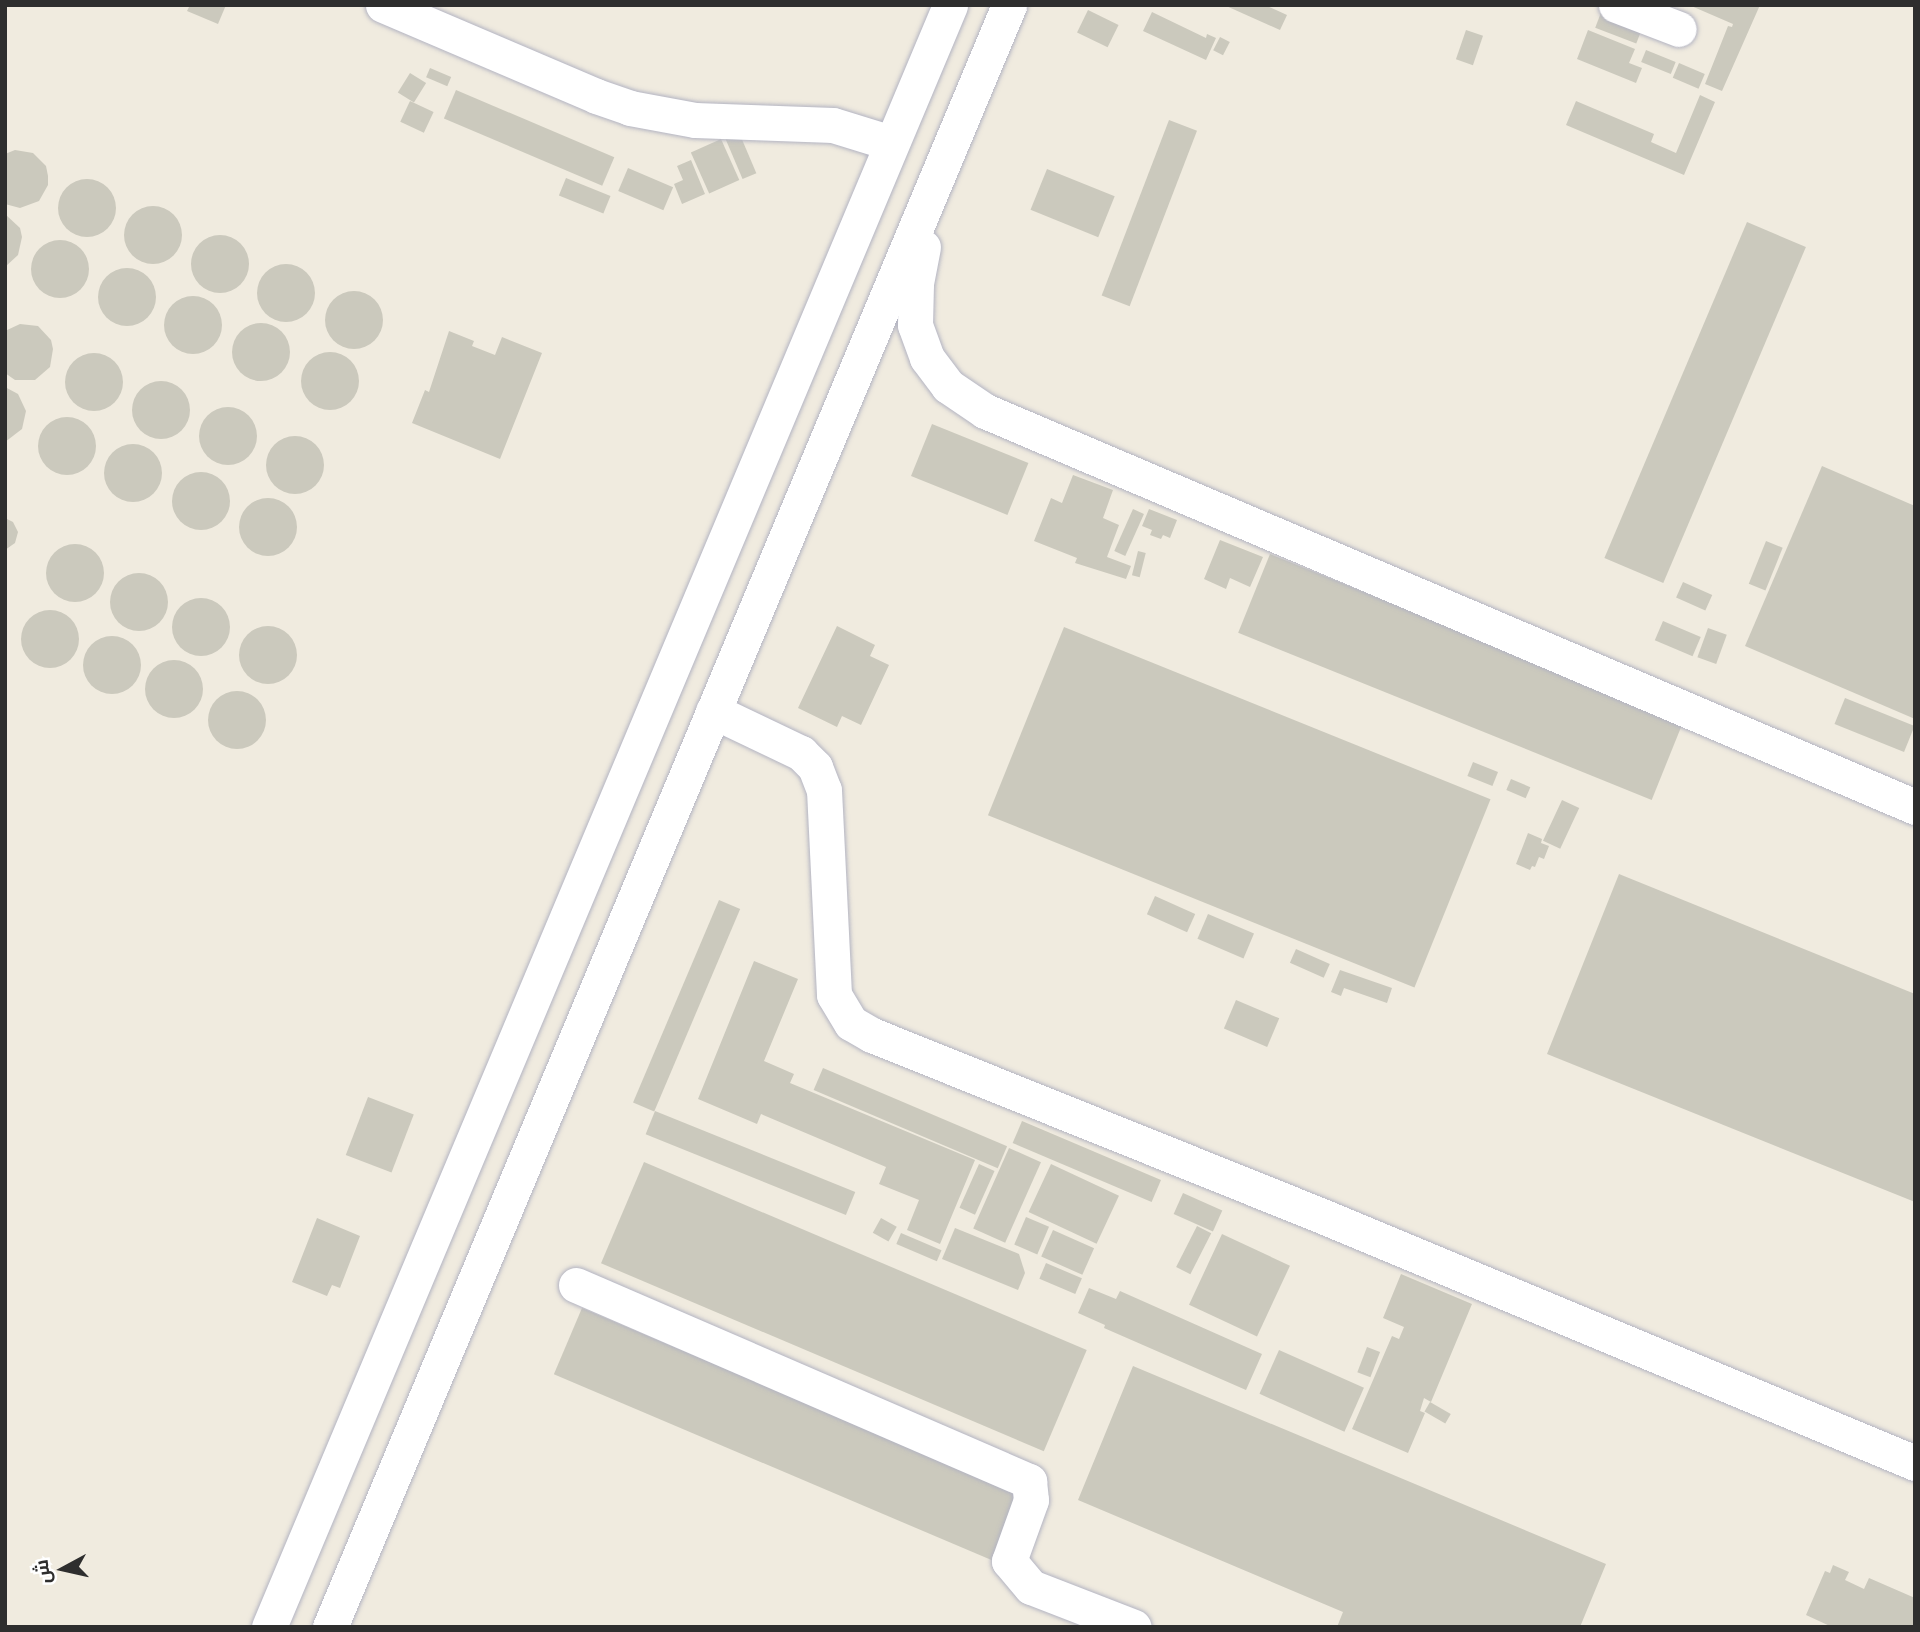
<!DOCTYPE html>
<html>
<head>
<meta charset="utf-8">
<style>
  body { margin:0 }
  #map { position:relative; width:1920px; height:1632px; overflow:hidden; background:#f0ebdf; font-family:"Golos Text",Cairo,sans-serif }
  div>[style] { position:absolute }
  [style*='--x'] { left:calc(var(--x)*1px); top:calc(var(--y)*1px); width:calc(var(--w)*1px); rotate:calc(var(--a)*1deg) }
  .building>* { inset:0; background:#cbc9bd; transform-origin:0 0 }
  .round { border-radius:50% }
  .roads { filter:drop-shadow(0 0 2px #b3b4c2) drop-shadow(0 0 2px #b3b4c2) }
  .minor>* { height:35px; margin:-17.5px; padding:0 17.5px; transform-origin:17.5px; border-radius:17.5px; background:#fff }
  span { translate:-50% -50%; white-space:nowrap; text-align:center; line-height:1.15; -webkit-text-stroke:6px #fff; paint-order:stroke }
  .frame { position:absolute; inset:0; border:7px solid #2e2e2e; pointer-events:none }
  .north { position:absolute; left:28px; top:1534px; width:70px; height:70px; -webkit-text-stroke:5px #fff; paint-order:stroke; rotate:262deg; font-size:19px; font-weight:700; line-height:28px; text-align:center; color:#2e2e2e }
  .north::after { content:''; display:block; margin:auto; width:24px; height:32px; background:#2e2e2e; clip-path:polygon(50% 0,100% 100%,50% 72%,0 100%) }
</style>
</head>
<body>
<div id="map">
  <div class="building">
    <div style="clip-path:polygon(190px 5px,226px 5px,218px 24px,187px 11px)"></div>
    <div style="clip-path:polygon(1224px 5px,1265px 5px,1287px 15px,1280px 30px)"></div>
    <div style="clip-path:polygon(1689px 5px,1760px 5px,1722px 91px,1705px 84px,1728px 26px,1732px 27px,1733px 24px)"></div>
    <div style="left:1088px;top:10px;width:34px;height:25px;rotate:26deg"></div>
    <div style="left:1602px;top:10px;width:44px;height:19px;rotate:21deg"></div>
    <div style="clip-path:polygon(1152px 12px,1206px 38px,1207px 34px,1216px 38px,1206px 60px,1143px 31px)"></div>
    <div style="left:1466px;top:30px;width:18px;height:31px;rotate:19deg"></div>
    <div style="clip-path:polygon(1588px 30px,1635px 49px,1629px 63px,1642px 68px,1636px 83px,1577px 59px)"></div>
    <div style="left:1220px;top:37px;width:11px;height:15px;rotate:27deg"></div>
    <div style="left:1646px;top:50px;width:32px;height:13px;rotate:22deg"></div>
    <div style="left:1679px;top:63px;width:28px;height:16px;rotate:23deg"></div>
    <div style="left:430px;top:68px;width:23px;height:10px;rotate:23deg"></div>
    <div style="left:410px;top:73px;width:19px;height:23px;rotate:32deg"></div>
    <div style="left:456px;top:90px;width:172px;height:31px;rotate:23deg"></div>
    <div style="clip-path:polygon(1700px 95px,1715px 102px,1684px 175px,1566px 125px,1576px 101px,1654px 134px,1651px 142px,1676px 153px)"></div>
    <div style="left:410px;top:101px;width:26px;height:23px;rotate:25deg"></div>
    <div style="left:1169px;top:120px;width:30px;height:188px;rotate:21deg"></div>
    <div style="left:738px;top:130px;width:47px;height:15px;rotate:67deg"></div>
    <div style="left:721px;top:139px;width:45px;height:33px;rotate:66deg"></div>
    <div style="clip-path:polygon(15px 150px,33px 153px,46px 166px,48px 176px,48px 185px,39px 201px,20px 208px,5px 204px,5px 154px)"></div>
    <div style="clip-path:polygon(691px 160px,705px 194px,682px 204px,674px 184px,683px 180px,677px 166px)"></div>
    <div style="left:628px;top:168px;width:49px;height:25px;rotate:23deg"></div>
    <div style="left:1047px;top:169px;width:73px;height:44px;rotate:22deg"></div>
    <div style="left:566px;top:178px;width:48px;height:19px;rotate:22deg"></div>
    <div class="round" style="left:58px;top:179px;width:58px;height:58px"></div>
    <div class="round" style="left:124px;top:206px;width:58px;height:58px"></div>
    <div style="clip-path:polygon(5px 214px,20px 228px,22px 237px,18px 255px,5px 267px)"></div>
    <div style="left:1747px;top:222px;width:64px;height:365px;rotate:23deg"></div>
    <div class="round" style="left:191px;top:235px;width:58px;height:58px"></div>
    <div class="round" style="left:31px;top:240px;width:58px;height:58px"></div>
    <div class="round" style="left:257px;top:264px;width:58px;height:58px"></div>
    <div class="round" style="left:98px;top:268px;width:58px;height:58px"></div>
    <div class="round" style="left:325px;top:291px;width:58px;height:58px"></div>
    <div class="round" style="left:164px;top:296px;width:58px;height:58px"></div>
    <div class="round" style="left:232px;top:323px;width:58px;height:58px"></div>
    <div style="clip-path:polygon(20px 324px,38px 326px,51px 340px,53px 349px,50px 367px,35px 380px,15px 380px,5px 373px,5px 331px)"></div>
    <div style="clip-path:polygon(449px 331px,474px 341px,472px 346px,495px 355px,502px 337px,542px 353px,500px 459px,412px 423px,425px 390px,429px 392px)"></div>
    <div class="round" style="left:301px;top:352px;width:58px;height:58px"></div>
    <div class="round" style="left:65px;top:353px;width:58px;height:58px"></div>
    <div class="round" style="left:132px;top:381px;width:58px;height:58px"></div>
    <div style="clip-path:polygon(5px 387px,18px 394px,26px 411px,22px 429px,5px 442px)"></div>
    <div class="round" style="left:199px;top:407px;width:58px;height:58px"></div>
    <div class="round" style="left:38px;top:417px;width:58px;height:58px"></div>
    <div style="left:932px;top:424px;width:104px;height:56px;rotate:22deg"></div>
    <div class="round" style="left:266px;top:436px;width:58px;height:58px"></div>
    <div class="round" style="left:104px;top:444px;width:58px;height:58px"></div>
    <div style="clip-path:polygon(1822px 466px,1915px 506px,1915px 719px,1745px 646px)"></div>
    <div class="round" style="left:172px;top:472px;width:58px;height:58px"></div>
    <div style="clip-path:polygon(1073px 475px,1113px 490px,1103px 518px,1119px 525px,1107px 557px,1131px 566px,1126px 579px,1075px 563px,1077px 558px,1034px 541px,1051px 498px,1062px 503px)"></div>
    <div class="round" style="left:239px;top:498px;width:58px;height:58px"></div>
    <div style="left:1133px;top:509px;width:12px;height:46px;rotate:24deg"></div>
    <div style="clip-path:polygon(1149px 509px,1177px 520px,1170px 538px,1163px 535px,1161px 539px,1150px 535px,1152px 530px,1142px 526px)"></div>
    <div style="clip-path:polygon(5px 518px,13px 522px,18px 532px,15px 543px,5px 550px)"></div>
    <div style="clip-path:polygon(1220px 540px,1263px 557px,1250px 587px,1230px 578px,1226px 589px,1204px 579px)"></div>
    <div style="left:1766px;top:541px;width:18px;height:46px;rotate:22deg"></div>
    <div class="round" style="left:46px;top:544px;width:58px;height:58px"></div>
    <div style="left:1138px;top:551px;width:8px;height:25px;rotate:14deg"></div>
    <div style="left:1270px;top:554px;width:446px;height:85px;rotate:22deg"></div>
    <div class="round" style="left:110px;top:573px;width:58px;height:58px"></div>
    <div style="left:1683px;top:582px;width:32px;height:17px;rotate:24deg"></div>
    <div class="round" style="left:172px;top:598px;width:58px;height:58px"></div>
    <div class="round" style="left:21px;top:610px;width:58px;height:58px"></div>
    <div style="left:1663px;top:621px;width:41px;height:21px;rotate:23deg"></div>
    <div style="clip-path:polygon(837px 626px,875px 645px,870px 656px,889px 665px,861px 725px,842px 716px,837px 727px,798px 708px)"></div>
    <div class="round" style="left:239px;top:626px;width:58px;height:58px"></div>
    <div style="left:1064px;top:627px;width:460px;height:203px;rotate:22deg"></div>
    <div style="left:1708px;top:628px;width:20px;height:31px;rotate:20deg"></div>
    <div class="round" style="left:83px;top:636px;width:58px;height:58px"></div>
    <div class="round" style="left:145px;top:660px;width:58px;height:58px"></div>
    <div class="round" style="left:208px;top:691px;width:58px;height:58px"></div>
    <div style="left:1845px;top:698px;width:75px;height:28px;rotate:22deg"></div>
    <div style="left:1473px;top:762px;width:27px;height:15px;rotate:22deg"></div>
    <div style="left:1511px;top:779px;width:21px;height:12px;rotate:23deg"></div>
    <div style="left:1562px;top:800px;width:19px;height:45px;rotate:25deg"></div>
    <div style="clip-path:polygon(1528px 833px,1542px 839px,1541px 843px,1549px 846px,1544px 859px,1539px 857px,1535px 867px,1532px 866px,1530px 870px,1516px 864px)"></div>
    <div style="clip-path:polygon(1619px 874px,1915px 994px,1915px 1202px,1547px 1054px)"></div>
    <div style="left:1155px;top:896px;width:44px;height:20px;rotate:24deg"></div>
    <div style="left:719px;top:900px;width:23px;height:220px;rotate:23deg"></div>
    <div style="left:1208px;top:914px;width:50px;height:27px;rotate:23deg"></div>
    <div style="left:1296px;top:949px;width:37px;height:15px;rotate:24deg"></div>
    <div style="clip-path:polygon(754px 961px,798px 979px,764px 1061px,794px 1074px,790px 1083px,975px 1160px,940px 1244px,907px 1230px,919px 1200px,879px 1184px,886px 1167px,761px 1114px,757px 1124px,698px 1099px)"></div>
    <div style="clip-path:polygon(1340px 970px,1392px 988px,1387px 1003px,1344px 988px,1341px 996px,1331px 992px)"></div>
    <div style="left:1236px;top:1000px;width:47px;height:31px;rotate:23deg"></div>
    <div style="left:823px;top:1068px;width:200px;height:24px;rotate:23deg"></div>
    <div style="left:368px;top:1097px;width:49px;height:62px;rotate:21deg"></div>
    <div style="left:655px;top:1111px;width:216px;height:25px;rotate:22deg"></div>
    <div style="left:1022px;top:1121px;width:151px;height:24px;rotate:23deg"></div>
    <div style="left:1009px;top:1148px;width:35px;height:88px;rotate:24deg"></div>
    <div style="left:644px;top:1162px;width:481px;height:110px;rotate:23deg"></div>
    <div style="left:979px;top:1164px;width:17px;height:48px;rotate:24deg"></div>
    <div style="left:1051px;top:1164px;width:75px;height:53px;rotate:25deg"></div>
    <div style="left:1183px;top:1193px;width:43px;height:23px;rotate:24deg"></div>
    <div style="left:1026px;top:1217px;width:25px;height:30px;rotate:23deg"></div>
    <div style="clip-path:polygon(317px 1218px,360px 1236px,340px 1288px,332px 1285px,327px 1296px,292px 1282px)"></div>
    <div style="left:881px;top:1218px;width:18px;height:17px;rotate:29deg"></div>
    <div style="left:1197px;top:1226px;width:16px;height:46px;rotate:27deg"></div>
    <div style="clip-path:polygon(955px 1228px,1019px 1254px,1025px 1273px,1018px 1290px,942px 1259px)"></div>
    <div style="left:1053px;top:1230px;width:45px;height:29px;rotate:24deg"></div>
    <div style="left:901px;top:1233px;width:44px;height:12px;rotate:23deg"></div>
    <div style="left:1222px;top:1234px;width:75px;height:78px;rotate:25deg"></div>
    <div style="left:1046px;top:1263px;width:39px;height:17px;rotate:23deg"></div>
    <div style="clip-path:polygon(1401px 1274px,1472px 1304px,1431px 1402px,1424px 1398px,1420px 1411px,1425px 1413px,1408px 1453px,1352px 1429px,1392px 1336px,1399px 1339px,1404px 1327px,1383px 1318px)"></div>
    <div style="clip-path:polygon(1089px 1288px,1116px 1299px,1120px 1291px,1262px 1354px,1246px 1390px,1104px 1328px,1105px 1325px,1078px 1313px)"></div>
    <div style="left:582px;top:1308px;width:483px;height:72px;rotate:23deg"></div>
    <div style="left:1367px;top:1347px;width:14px;height:27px;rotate:21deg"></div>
    <div style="left:1279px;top:1350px;width:93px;height:48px;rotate:24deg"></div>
    <div style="clip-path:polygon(1133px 1366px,1606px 1564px,1580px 1627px,1337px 1627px,1343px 1612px,1078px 1500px)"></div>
    <div style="left:1430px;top:1402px;width:24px;height:11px;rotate:30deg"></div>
    <div style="clip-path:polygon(1833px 1565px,1849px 1572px,1845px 1580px,1864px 1589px,1869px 1578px,1915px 1598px,1915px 1627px,1832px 1627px,1806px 1615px,1825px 1571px,1830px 1573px)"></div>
  </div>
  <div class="roads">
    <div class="minor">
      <div style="--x:383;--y:5;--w:232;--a:23.1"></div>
      <div style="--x:596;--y:96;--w:36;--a:19"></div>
      <div style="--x:630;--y:108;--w:66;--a:10.5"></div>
      <div style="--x:695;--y:120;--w:138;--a:2.1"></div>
      <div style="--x:833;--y:125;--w:61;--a:17.2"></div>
      <div style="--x:1616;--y:5;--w:67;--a:20.9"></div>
      <div style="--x:923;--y:247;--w:38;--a:101"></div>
      <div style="--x:916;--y:284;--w:41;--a:91.4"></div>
      <div style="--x:915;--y:325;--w:35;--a:70"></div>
      <div style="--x:927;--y:358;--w:35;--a:53"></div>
      <div style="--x:948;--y:386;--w:45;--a:34"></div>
      <div style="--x:985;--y:411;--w:1011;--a:23.06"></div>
      <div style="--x:713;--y:711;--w:98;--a:25.5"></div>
      <div style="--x:801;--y:753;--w:20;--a:45"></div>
      <div style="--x:815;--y:767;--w:25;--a:69"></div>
      <div style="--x:824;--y:790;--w:205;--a:87.2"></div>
      <div style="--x:834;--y:995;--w:33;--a:59"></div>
      <div style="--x:851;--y:1023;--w:24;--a:30"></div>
      <div style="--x:872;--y:1035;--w:490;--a:21.9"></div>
      <div style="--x:1327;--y:1218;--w:637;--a:22.62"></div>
      <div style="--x:576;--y:1285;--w:494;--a:23.4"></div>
      <div style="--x:1029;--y:1481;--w:19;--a:84"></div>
      <div style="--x:1031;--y:1500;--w:65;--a:109.8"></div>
      <div style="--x:1009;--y:1561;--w:34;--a:50"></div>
      <div style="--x:1031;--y:1587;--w:110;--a:21.2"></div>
      <div style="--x:269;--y:1627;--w:1759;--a:-67.22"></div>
      <div style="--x:330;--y:1627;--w:1758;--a:-67.28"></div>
    </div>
  </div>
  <div class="frame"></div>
  <div class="north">ش</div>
</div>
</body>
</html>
